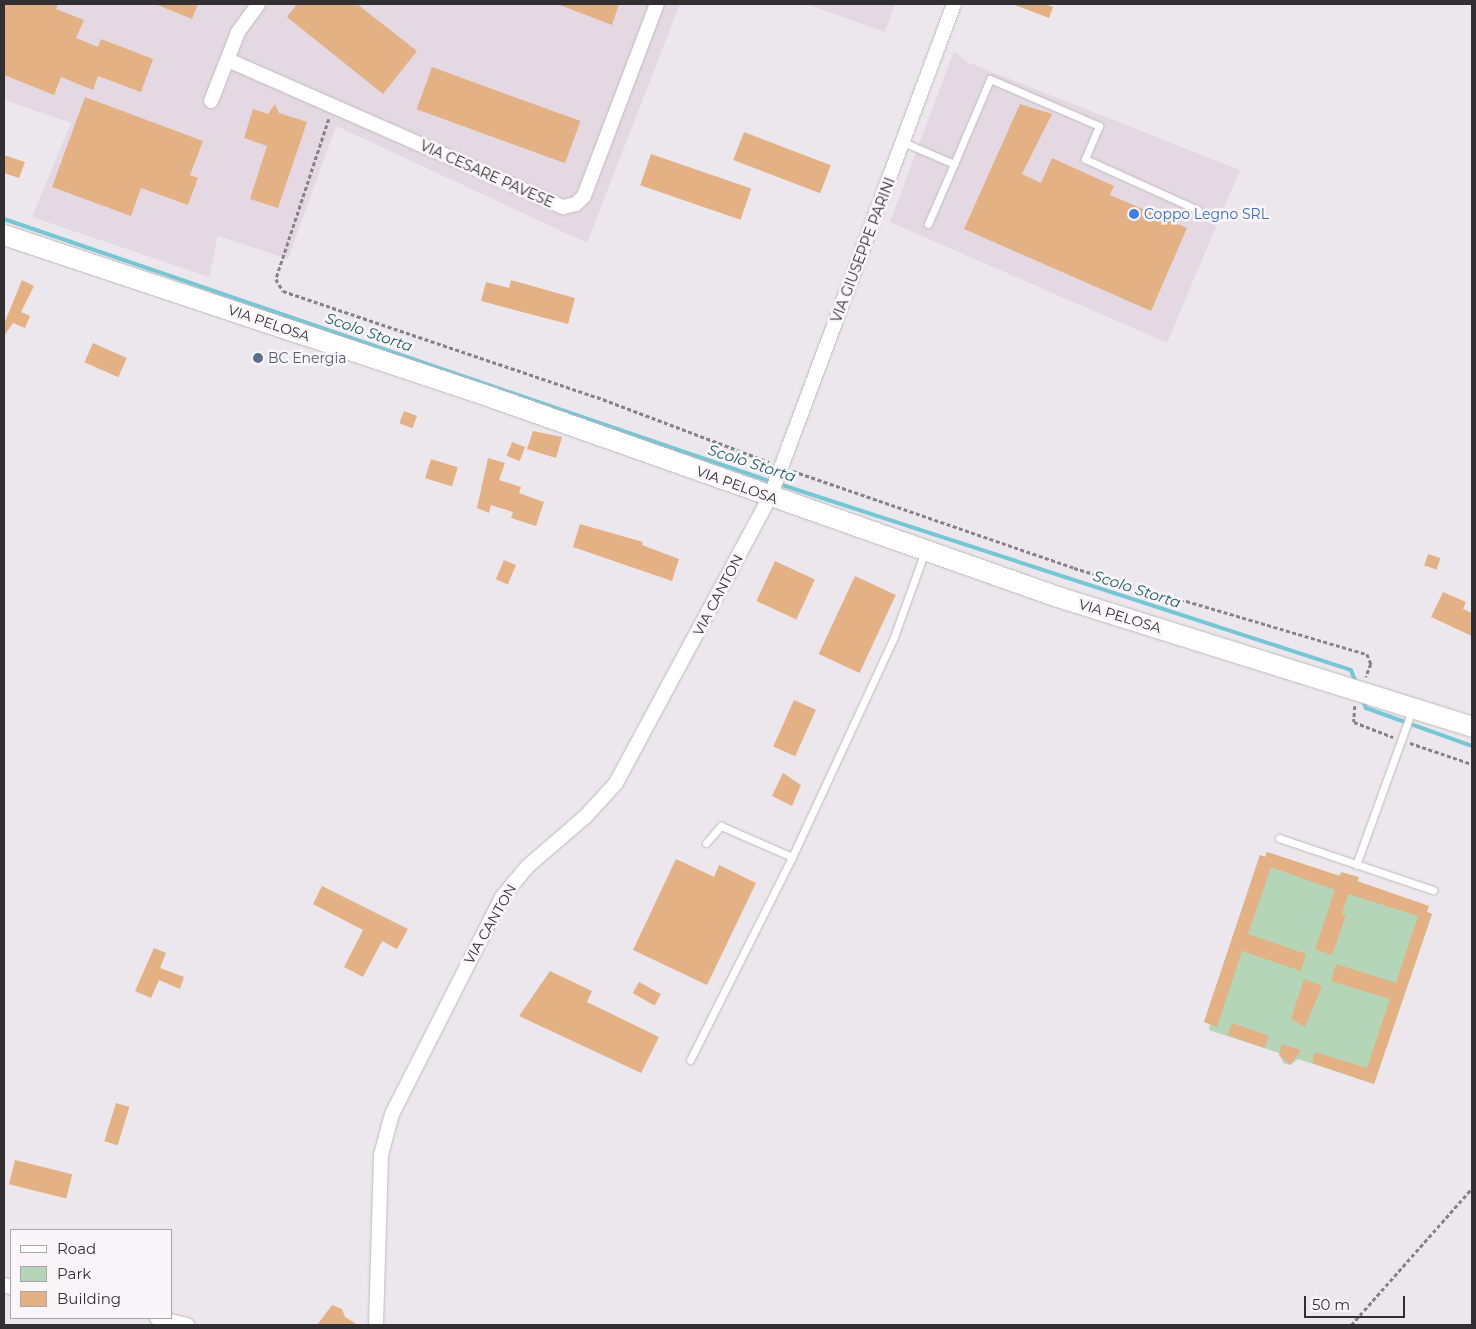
<!DOCTYPE html>
<html>
<head>
<meta charset="utf-8">
<style>
  body { margin:0 }
  #map { position:relative; width:1476px; height:1329px; overflow:hidden; background:#ece7ec; font-family:Montserrat,sans-serif }
  div>[style] { position:absolute }
  [style*='--x'] { left:calc(var(--x)*1px); top:calc(var(--y)*1px); width:calc(var(--w)*1px); rotate:calc(var(--a)*1deg) }
  .built>* { inset:0; background:#e4d9e3 }
  .green>* { inset:0; background:#b4d5b8 }
  .stream>* { height:4px; margin:-2px; padding:0 2px; transform-origin:2px; border-radius:2px; background:#75c7d6 }
  .building>* { inset:0; background:#e3b184; transform-origin:0 0 }
  .path>* { height:2.5px; margin-top:-1.25px; transform-origin:0; background:repeating-linear-gradient(90deg,#868386 0 4px,transparent 0 6.5px) }
  .roads { filter:drop-shadow(0 0 1px #beb9bd) drop-shadow(0 0 1px #beb9bd) }
  .lane>* { height:7px; margin:-3.5px; padding:0 3.5px; transform-origin:3.5px; border-radius:3.5px; background:#fff }
  .street>* { height:14px; margin:-7px; padding:0 7px; transform-origin:7px; border-radius:7px; background:#fff }
  .secondary>* { height:20px; margin:-10px; padding:0 10px; transform-origin:10px; border-radius:10px; background:#fff }
  .dots>* { width:14px; height:14px; translate:-50% -50%; box-sizing:border-box; border:2px solid #f9f5f9; border-radius:50% }
  span { translate:-50% -50%; white-space:nowrap; text-align:center; line-height:1.15; -webkit-text-stroke:5px #f9f5f9; paint-order:stroke }
  .street-label { font-size:14px; color:#312f31 }
  .shop-label { font-size:14px; color:#366cbe }
  .left { translate:0 -50%; text-align:left }
  .service-label { font-size:14px; color:#4e5e75 }
  .water-label { font-size:15px; color:#185d68; font-style:italic }
  .frame { position:absolute; inset:0; border:5px solid #312f31; pointer-events:none }
  .legend { position:absolute; left:10px; top:1229px; width:162px; height:90px; box-sizing:border-box; background:#f9f5f9; border:1px solid #a9a6a9; margin:0; padding:6px 9px; list-style:none; font-size:15px; color:#312f31 }
  .legend li { display:flex; align-items:center; gap:10px; height:25px }
  .legend b { width:25px; border:1px solid #a9a6a9 }
  .scale { position:absolute; left:1304px; top:1296px; width:101px; height:22px; box-sizing:border-box; border:2px solid #312f31; border-top:0; padding-left:6px; font-size:15px; line-height:18px; white-space:nowrap; color:#312f31; -webkit-text-stroke:4px #f9f5f9; paint-order:stroke }
</style>
</head>
<body>
<div id="map">
  <div class="built">
    <div style="clip-path:polygon(4px 4px,680px 4px,587px 243px,336px 126px,288px 259px,218px 236px,209px 277px,32px 217px,71px 123px,4px 100px)"></div>
    <div style="clip-path:polygon(806px 4px,895px 4px,885px 32px)"></div>
    <div style="clip-path:polygon(954px 51px,967px 62px,1240px 170px,1167px 343px,890px 222px)"></div>
  </div>
  <div class="green">
    <div style="clip-path:polygon(1267px 852px,1331px 874px,1359px 877px,1358px 881px,1432px 914px,1374px 1084px,1298px 1059px,1290px 1065px,1283px 1063px,1279px 1053px,1209px 1030px,1210px 1024px,1204px 1022px,1260px 855px,1265px 857px)"></div>
  </div>
  <div class="stream">
    <div style="--x:4;--y:219;--w:812;--a:18.9"></div>
    <div style="--x:779;--y:484;--w:601;--a:18.01"></div>
    <div style="--x:1351;--y:670;--w:14;--a:69"></div>
    <div style="--x:1362;--y:699;--w:10;--a:66"></div>
    <div style="--x:1366;--y:708;--w:113;--a:19.7"></div>
  </div>
  <div class="building">
    <div style="clip-path:polygon(4px 4px,58px 4px,56px 9px,84px 20px,76px 38px,98px 47px,101px 39px,153px 59px,141px 92px,98px 76px,93px 90px,61px 77px,54px 95px,4px 75px)"></div>
    <div style="clip-path:polygon(155px 4px,198px 4px,192px 19px)"></div>
    <div style="clip-path:polygon(297px 4px,357px 4px,417px 51px,383px 94px,287px 17px)"></div>
    <div style="clip-path:polygon(557px 4px,619px 4px,612px 25px)"></div>
    <div style="clip-path:polygon(1045px 4px,1053px 7px,1049px 18px,1015px 5px)"></div>
    <div style="left:432px;top:67px;width:158px;height:45px;rotate:20deg"></div>
    <div style="clip-path:polygon(85px 97px,203px 141px,190px 175px,198px 178px,188px 205px,141px 188px,131px 216px,52px 187px)"></div>
    <div style="clip-path:polygon(275px 104px,279px 113px,307px 122px,278px 208px,250px 199px,267px 146px,244px 138px,253px 109px,268px 114px)"></div>
    <div style="clip-path:polygon(1020px 104px,1052px 114px,1022px 174px,1041px 183px,1052px 158px,1114px 186px,1110px 195px,1187px 228px,1151px 311px,964px 229px)"></div>
    <div style="left:744px;top:132px;width:93px;height:30px;rotate:21deg"></div>
    <div style="left:651px;top:154px;width:106px;height:33px;rotate:19deg"></div>
    <div style="clip-path:polygon(4px 155px,25px 162px,19px 178px,4px 173px)"></div>
    <div style="clip-path:polygon(22px 280px,34px 286px,21px 312px,30px 316px,25px 328px,13px 323px,4px 336px,4px 324px)"></div>
    <div style="clip-path:polygon(511px 280px,575px 298px,568px 324px,481px 301px,486px 282px,509px 288px)"></div>
    <div style="left:93px;top:343px;width:37px;height:21px;rotate:24deg"></div>
    <div style="left:404px;top:411px;width:14px;height:13px;rotate:21deg"></div>
    <div style="clip-path:polygon(533px 431px,562px 437px,556px 458px,527px 449px)"></div>
    <div style="left:512px;top:442px;width:14px;height:15px;rotate:21deg"></div>
    <div style="clip-path:polygon(488px 458px,505px 463px,499px 480px,521px 487px,519px 493px,544px 502px,536px 526px,511px 518px,513px 512px,491px 505px,489px 513px,477px 508px)"></div>
    <div style="left:431px;top:459px;width:28px;height:20px;rotate:17deg"></div>
    <div style="clip-path:polygon(580px 524px,643px 542px,642px 545px,679px 559px,672px 581px,573px 547px)"></div>
    <div style="left:1428px;top:554px;width:13px;height:12px;rotate:18deg"></div>
    <div style="left:504px;top:560px;width:13px;height:21px;rotate:23deg"></div>
    <div style="left:775px;top:561px;width:44px;height:44px;rotate:25deg"></div>
    <div style="left:855px;top:576px;width:45px;height:86px;rotate:25deg"></div>
    <div style="clip-path:polygon(1443px 592px,1466px 602px,1463px 609px,1472px 613px,1472px 636px,1431px 617px)"></div>
    <div style="left:794px;top:700px;width:24px;height:51px;rotate:24deg"></div>
    <div style="clip-path:polygon(783px 773px,801px 785px,792px 806px,772px 796px)"></div>
    <div style="clip-path:polygon(1267px 852px,1340px 876px,1341px 872px,1359px 877px,1357px 881px,1429px 906px,1427px 912px,1432px 914px,1374px 1084px,1312px 1063px,1315px 1052px,1367px 1068px,1390px 999px,1331px 981px,1336px 964px,1396px 983px,1418px 916px,1348px 894px,1342px 914px,1346px 915px,1332px 955px,1315px 949px,1335px 890px,1271px 867px,1248px 934px,1306px 954px,1301px 971px,1242px 951px,1217px 1027px,1204px 1022px,1260px 855px,1266px 857px)"></div>
    <div style="clip-path:polygon(676px 859px,714px 877px,719px 865px,756px 883px,707px 985px,633px 950px)"></div>
    <div style="clip-path:polygon(322px 886px,408px 929px,397px 949px,382px 941px,363px 977px,344px 967px,363px 930px,313px 904px)"></div>
    <div style="clip-path:polygon(154px 948px,166px 953px,160px 968px,184px 977px,180px 989px,159px 980px,151px 998px,135px 991px)"></div>
    <div style="clip-path:polygon(550px 971px,592px 991px,587px 1002px,659px 1037px,641px 1073px,519px 1016px)"></div>
    <div style="clip-path:polygon(1304px 979px,1322px 986px,1305px 1027px,1291px 1019px)"></div>
    <div style="left:639px;top:982px;width:25px;height:13px;rotate:29deg"></div>
    <div style="left:1232px;top:1023px;width:39px;height:13px;rotate:19deg"></div>
    <div style="clip-path:polygon(1282px 1044px,1301px 1050px,1290px 1065px,1279px 1055px)"></div>
    <div style="left:116px;top:1103px;width:14px;height:40px;rotate:17deg"></div>
    <div style="left:15px;top:1160px;width:59px;height:25px;rotate:14deg"></div>
    <div style="clip-path:polygon(332px 1305px,342px 1309px,345px 1317px,358px 1325px,317px 1325px)"></div>
  </div>
  <div class="path">
    <div style="--x:329;--y:119;--w:169;--a:108.3"></div>
    <div style="--x:276;--y:279;--w:14;--a:60"></div>
    <div style="--x:283;--y:291;--w:331;--a:18.7"></div>
    <div style="--x:597;--y:397;--w:184;--a:20.7"></div>
    <div style="--x:793;--y:471;--w:297;--a:19"></div>
    <div style="--x:1074;--y:568;--w:305;--a:16.4"></div>
    <div style="--x:1367;--y:654;--w:11;--a:68"></div>
    <div style="--x:1371;--y:664;--w:14;--a:111"></div>
    <div style="--x:1355;--y:706;--w:16;--a:94"></div>
    <div style="--x:1354;--y:722;--w:42;--a:21"></div>
    <div style="--x:1410;--y:743;--w:65;--a:18.7"></div>
    <div style="--x:1351;--y:1325;--w:183;--a:-48.5"></div>
  </div>
  <div class="roads">
    <div class="lane">
      <div style="--x:903;--y:142;--w:56;--a:23.3"></div>
      <div style="--x:954;--y:164;--w:92;--a:-67"></div>
      <div style="--x:990;--y:79;--w:119;--a:23.3"></div>
      <div style="--x:1099;--y:126;--w:36;--a:113"></div>
      <div style="--x:1085;--y:159;--w:124;--a:24.3"></div>
      <div style="--x:928;--y:224;--w:65;--a:-66.6"></div>
      <div style="--x:1279;--y:838;--w:163;--a:18.7"></div>
      <div style="--x:706;--y:843;--w:23;--a:-49"></div>
      <div style="--x:721;--y:826;--w:77;--a:23.6"></div>
      <div style="--x:792;--y:857;--w:242;--a:-65.1"></div>
      <div style="--x:894;--y:637;--w:91;--a:-70.2"></div>
      <div style="--x:1356;--y:865;--w:165;--a:-70.1"></div>
      <div style="--x:690;--y:1060;--w:227;--a:-63.3"></div>
    </div>
    <div class="street">
      <div style="--x:228;--y:60;--w:366;--a:23.7"></div>
      <div style="--x:563;--y:207;--w:13;--a:-13"></div>
      <div style="--x:576;--y:204;--w:11;--a:-45"></div>
      <div style="--x:584;--y:196;--w:205;--a:-69.2"></div>
      <div style="--x:211;--y:101;--w:74;--a:-68.6"></div>
      <div style="--x:238;--y:32;--w:34;--a:-54"></div>
      <div style="--x:4;--y:1285;--w:7;--a:16"></div>
      <div style="--x:157;--y:1318;--w:31;--a:13"></div>
      <div style="--x:376;--y:1325;--w:170;--a:-88.3"></div>
      <div style="--x:381;--y:1155;--w:42;--a:-75"></div>
      <div style="--x:392;--y:1114;--w:243;--a:-63.1"></div>
      <div style="--x:502;--y:897;--w:40;--a:-50"></div>
      <div style="--x:528;--y:866;--w:77;--a:-40.8"></div>
      <div style="--x:586;--y:816;--w:45;--a:-47.7"></div>
      <div style="--x:616;--y:783;--w:325;--a:-61.7"></div>
      <div style="--x:770;--y:497;--w:526;--a:-69.53"></div>
    </div>
    <div class="secondary">
      <div style="--x:4;--y:235;--w:507;--a:18.4"></div>
      <div style="--x:485;--y:395;--w:608;--a:19.42"></div>
      <div style="--x:1058;--y:597;--w:434;--a:17.4"></div>
    </div>
  </div>
  <div class="dots">
    <div style="left:1134px;top:214px;background:#3f7fe0"></div>
    <div style="left:258px;top:358px;background:#5c6f8a"></div>
  </div>
  <div class="street-label">
    <span style="left:487px;top:174px;rotate:24deg">VIA CESARE PAVESE</span>
    <span style="left:863px;top:250px;rotate:-69deg">VIA GIUSEPPE PARINI</span>
    <span style="left:269px;top:323px;rotate:19deg">VIA PELOSA</span>
    <span style="left:737px;top:485px;rotate:20deg">VIA PELOSA</span>
    <span style="left:718px;top:595px;rotate:-62deg">VIA CANTON</span>
    <span style="left:1120px;top:616px;rotate:17deg">VIA PELOSA</span>
    <span style="left:490px;top:924px;rotate:-60deg">VIA CANTON</span>
  </div>
  <div class="shop-label">
    <span class="left" style="left:1144px;top:214px">Coppo Legno SRL</span>
  </div>
  <div class="service-label">
    <span class="left" style="left:268px;top:358px">BC Energia</span>
  </div>
  <div class="water-label">
    <span style="left:369px;top:332px;rotate:19deg">Scolo Storta</span>
    <span style="left:752px;top:463px;rotate:18deg">Scolo Storta</span>
    <span style="left:1137px;top:589px;rotate:18deg">Scolo Storta</span>
  </div>
  <div class="frame"></div>
  <ul class="legend">
  <li><b style="height:6px;background:#fff"></b>Road</li>
  <li><b style="height:14px;background:#b4d5b8"></b>Park</li>
  <li><b style="height:14px;background:#e3b184"></b>Building</li>
  </ul>
  <div class="scale">50 m</div>
</div>
</body>
</html>
